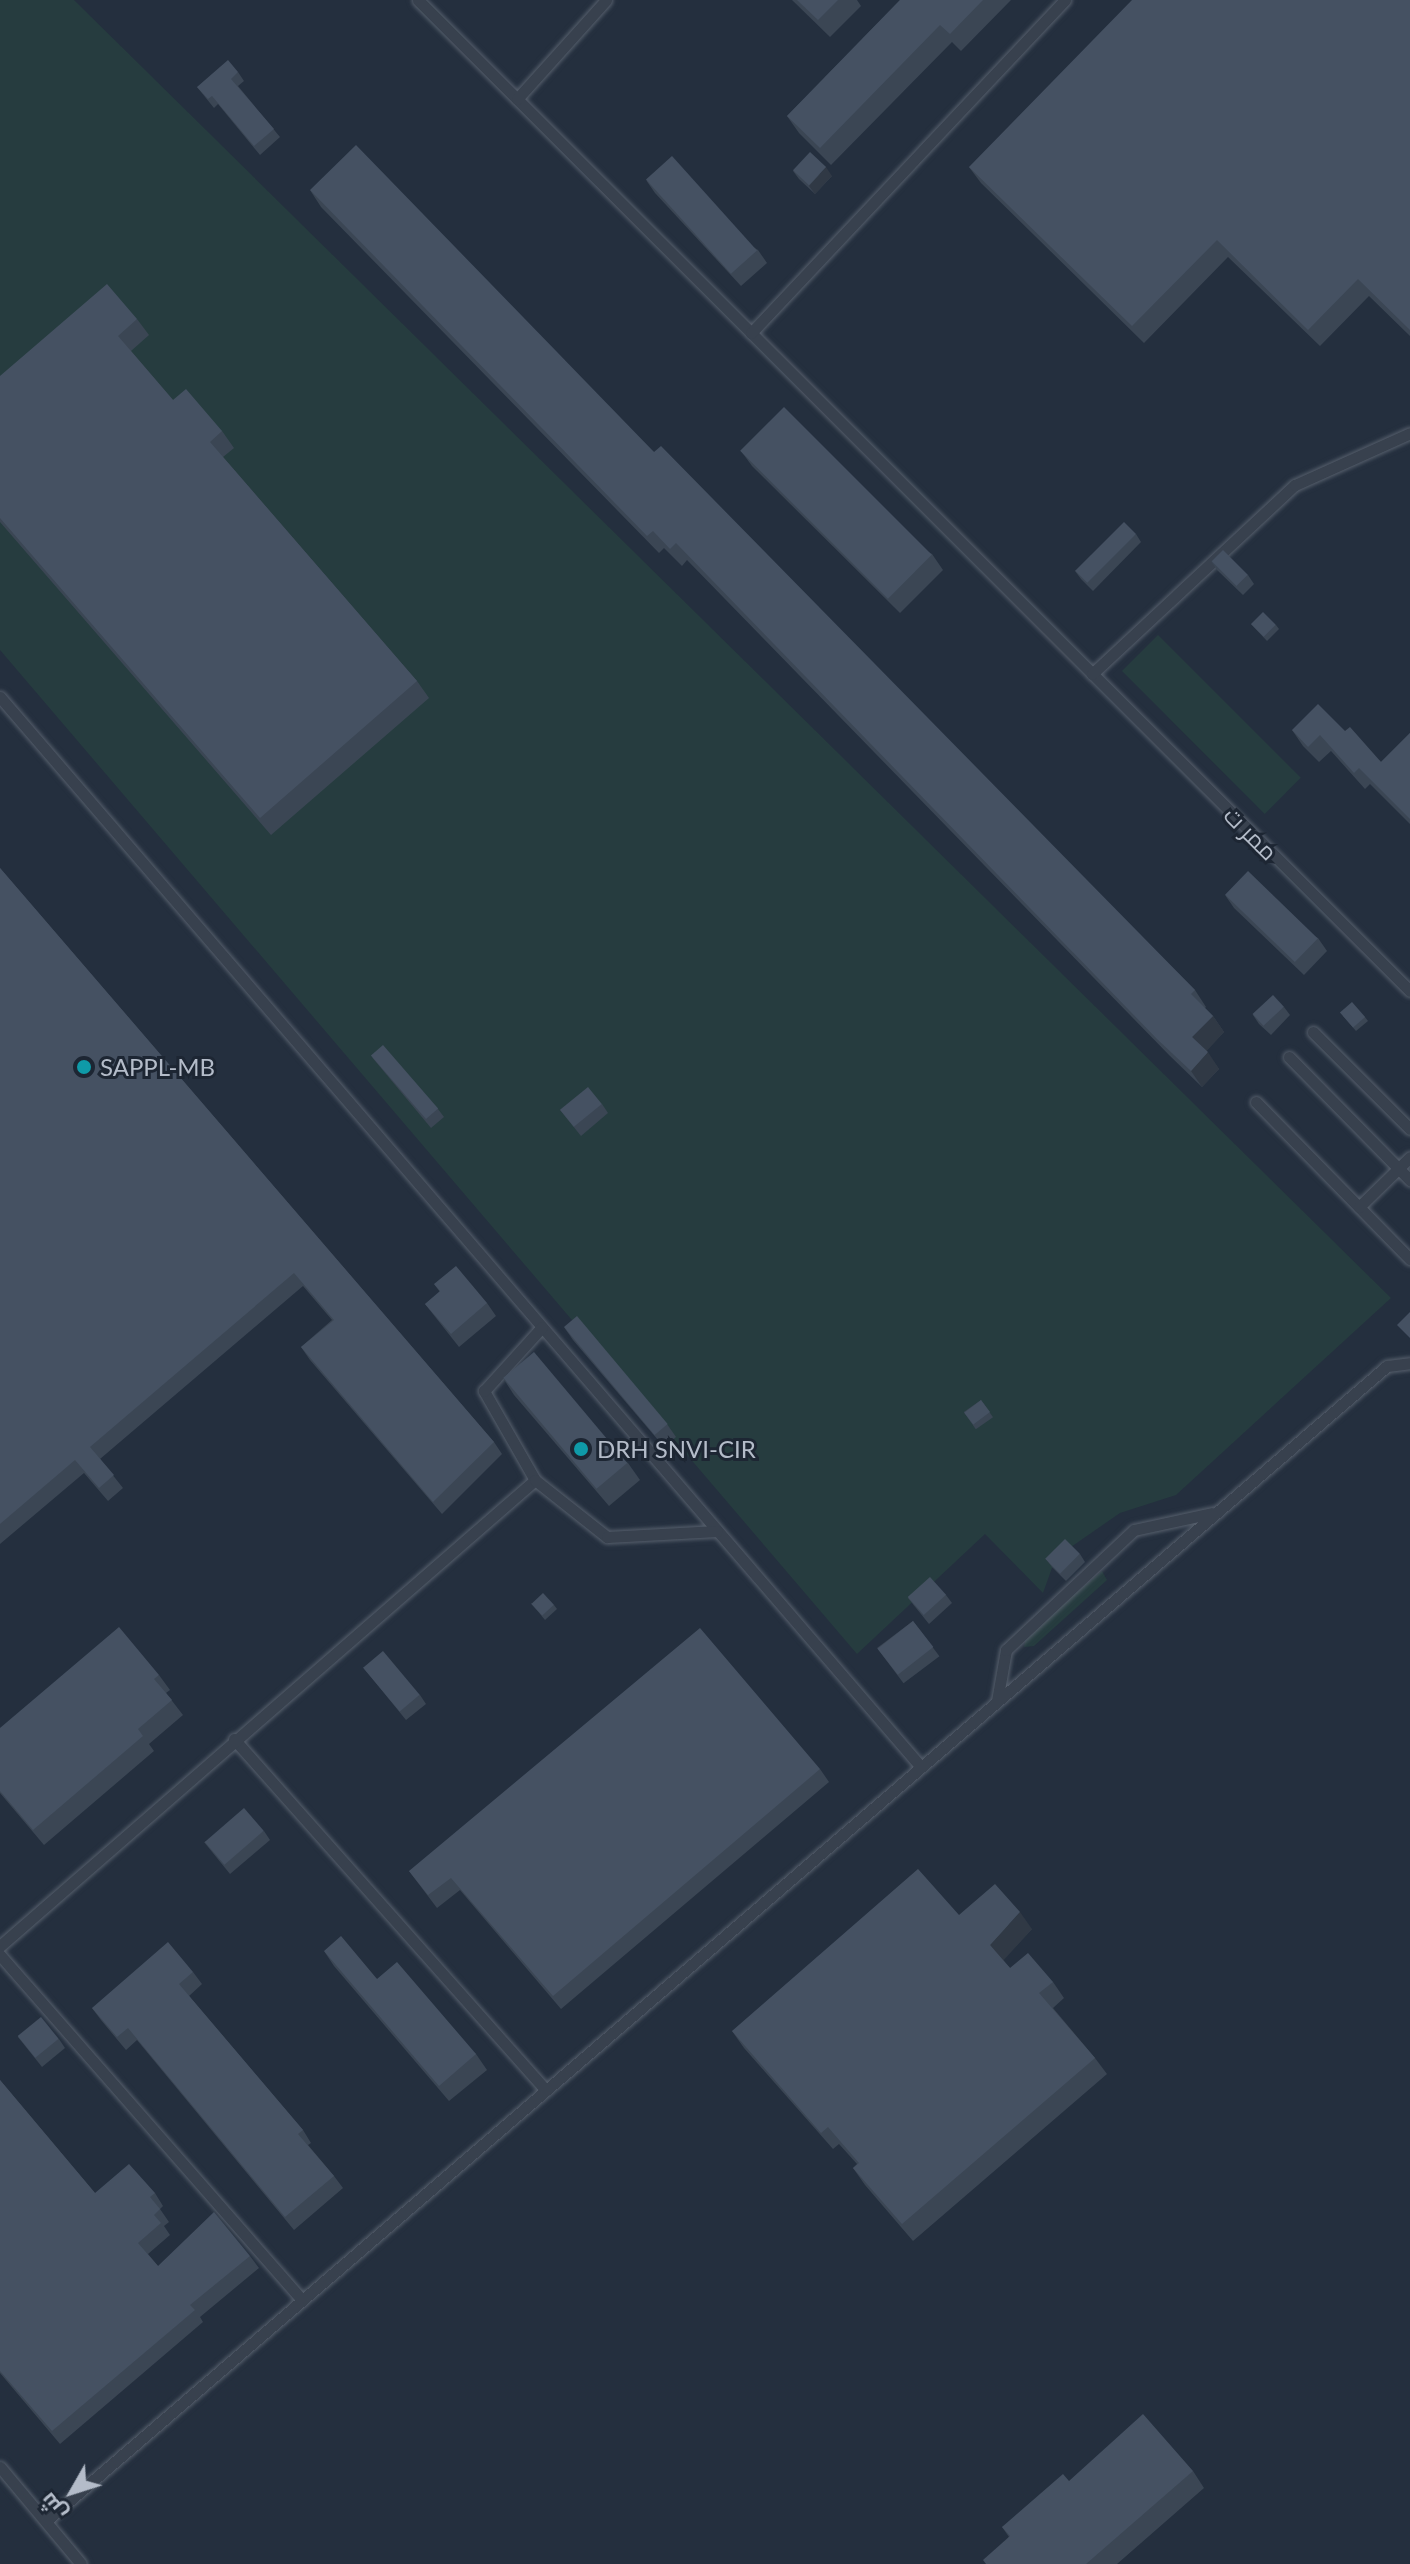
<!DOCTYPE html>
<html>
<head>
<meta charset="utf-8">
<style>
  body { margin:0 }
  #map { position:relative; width:1410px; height:2564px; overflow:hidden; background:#242f3e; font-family:Lato,Cairo,sans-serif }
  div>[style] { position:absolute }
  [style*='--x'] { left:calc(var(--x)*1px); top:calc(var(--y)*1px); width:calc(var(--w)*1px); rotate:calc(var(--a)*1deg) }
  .green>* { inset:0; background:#263c3f; transform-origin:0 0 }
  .roads { filter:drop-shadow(0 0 2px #565f6c) drop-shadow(0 0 2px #565f6c) }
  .lane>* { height:11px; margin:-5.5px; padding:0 5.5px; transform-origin:5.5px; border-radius:5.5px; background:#38414e }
  .wall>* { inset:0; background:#3b4654; transform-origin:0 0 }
  .shaded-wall>* { inset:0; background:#303945 }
  .building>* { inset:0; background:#455162; transform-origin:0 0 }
  .dots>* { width:22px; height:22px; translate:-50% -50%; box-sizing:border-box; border:4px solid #1d2633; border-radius:50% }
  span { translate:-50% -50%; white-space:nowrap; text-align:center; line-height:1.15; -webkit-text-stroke:6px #1d2633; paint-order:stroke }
  .street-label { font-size:24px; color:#b4bcc9 }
  .poi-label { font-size:24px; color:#b4bcc9 }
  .left { translate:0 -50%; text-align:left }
  .north { position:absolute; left:32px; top:2452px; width:80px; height:80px; -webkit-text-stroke:6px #1d2633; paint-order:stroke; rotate:231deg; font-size:22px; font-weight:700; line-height:32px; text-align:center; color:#b4bcc9 }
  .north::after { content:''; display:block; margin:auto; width:28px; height:36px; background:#b4bcc9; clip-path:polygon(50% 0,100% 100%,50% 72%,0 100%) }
</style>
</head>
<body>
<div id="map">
  <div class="green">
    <div style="clip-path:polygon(0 0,74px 0,1391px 1298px,1176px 1495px,1120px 1513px,1071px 1547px,1052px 1568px,1043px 1593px,985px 1534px,857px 1654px,0 650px)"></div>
    <div style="left:1158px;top:635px;width:202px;height:51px;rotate:45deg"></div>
    <div style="clip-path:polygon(1102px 1571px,1107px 1580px,1034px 1646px,1024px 1647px,1026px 1636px)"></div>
  </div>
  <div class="roads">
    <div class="lane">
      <div style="--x:418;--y:0;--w:1402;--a:44.97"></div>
      <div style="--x:517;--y:99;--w:133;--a:-48"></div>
      <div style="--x:751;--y:333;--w:458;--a:-46.7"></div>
      <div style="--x:1092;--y:674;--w:277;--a:-43"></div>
      <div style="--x:1295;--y:485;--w:126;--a:-24.3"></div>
      <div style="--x:0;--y:697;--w:1412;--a:49.28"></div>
      <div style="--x:1313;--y:1032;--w:137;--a:45"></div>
      <div style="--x:1289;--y:1057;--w:173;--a:45.5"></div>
      <div style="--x:1256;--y:1102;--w:220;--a:45.6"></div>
      <div style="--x:1359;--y:1207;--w:71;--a:-44.4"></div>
      <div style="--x:535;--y:1480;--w:103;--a:-119.8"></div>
      <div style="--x:484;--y:1391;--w:86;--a:-47.8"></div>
      <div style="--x:997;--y:1701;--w:52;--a:-80"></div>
      <div style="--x:1006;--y:1650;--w:175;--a:-43.2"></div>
      <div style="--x:1134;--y:1530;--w:80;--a:-12.3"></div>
      <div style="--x:234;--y:1739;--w:470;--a:48.4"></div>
      <div style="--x:0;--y:1946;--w:709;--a:-41.06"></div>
      <div style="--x:535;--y:1480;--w:92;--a:38.4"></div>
      <div style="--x:607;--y:1537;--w:110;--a:-3.1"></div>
      <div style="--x:0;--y:1955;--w:459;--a:48.8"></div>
      <div style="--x:0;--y:2467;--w:126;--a:50.1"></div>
      <div style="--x:46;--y:2521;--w:1770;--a:-40.74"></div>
      <div style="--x:1387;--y:1366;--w:23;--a:-7"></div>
    </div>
  </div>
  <div class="wall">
    <div style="clip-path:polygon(792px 0,857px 0,861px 6px,830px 37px)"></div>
    <div style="clip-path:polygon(900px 0,1011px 0,961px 51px,952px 42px,831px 165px,799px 133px,787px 116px)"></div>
    <div style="clip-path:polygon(1410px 0,1410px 336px,1369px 296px,1320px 346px,1228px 257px,1144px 343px,981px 183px,969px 167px)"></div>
    <div style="clip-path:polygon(238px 72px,244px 81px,238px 86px,280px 137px,260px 155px,218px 104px,214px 108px,197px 87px)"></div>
    <div style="clip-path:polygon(793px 171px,832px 176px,815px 194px,799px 179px)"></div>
    <div style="clip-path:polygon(646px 180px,758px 250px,767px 263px,741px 286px,655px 193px)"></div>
    <div style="clip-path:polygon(310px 190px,654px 452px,1195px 990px,1206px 1007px,1205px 1008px,1213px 1016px,1224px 1032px,1206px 1051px,1219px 1069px,1202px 1087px,1169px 1055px,687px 560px,682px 566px,664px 548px,659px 553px,321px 207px)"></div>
    <div style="clip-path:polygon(137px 319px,149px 335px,131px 351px,173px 400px,222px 431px,234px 448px,223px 457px,417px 681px,429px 698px,271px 835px,0 522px,0 376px)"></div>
    <div style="clip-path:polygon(741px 451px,932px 554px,943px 570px,900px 613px,752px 466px)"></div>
    <div style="clip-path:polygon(1136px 534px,1141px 542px,1093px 591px,1081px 579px,1075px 571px)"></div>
    <div style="clip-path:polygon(1211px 561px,1248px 575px,1254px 584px,1243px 595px,1217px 570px)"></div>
    <div style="clip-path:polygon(1251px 624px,1276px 625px,1279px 629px,1267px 641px)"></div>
    <div style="clip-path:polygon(1292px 730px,1345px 731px,1381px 762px,1410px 733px,1410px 824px,1370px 784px,1365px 789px,1331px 751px,1319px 762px,1303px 746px)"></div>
    <div style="clip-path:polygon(0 868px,494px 1442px,502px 1454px,442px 1514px,310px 1360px,301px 1347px,332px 1320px,303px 1286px,100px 1459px,123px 1488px,108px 1501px,84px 1473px,0 1544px)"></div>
    <div style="clip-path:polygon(1225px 895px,1318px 938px,1327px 951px,1304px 975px,1234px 908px)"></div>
    <div style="clip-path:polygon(1284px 1007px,1290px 1015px,1271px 1035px,1259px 1024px,1253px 1015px)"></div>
    <div style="clip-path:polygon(1343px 1016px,1365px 1017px,1368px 1021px,1356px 1031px)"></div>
    <div style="clip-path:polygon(371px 1056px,438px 1109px,444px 1117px,431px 1128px)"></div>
    <div style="clip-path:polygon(602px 1104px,608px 1113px,581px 1136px,560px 1110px)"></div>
    <div style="clip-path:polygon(434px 1284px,487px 1303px,496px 1316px,459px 1347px,425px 1304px,440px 1292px)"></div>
    <div style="clip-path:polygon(564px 1327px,667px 1424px,676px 1437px,664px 1447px,573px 1340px)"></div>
    <div style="clip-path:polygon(503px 1378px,628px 1463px,640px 1480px,609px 1506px,514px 1395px)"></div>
    <div style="left:981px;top:1400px;width:21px;height:21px;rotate:55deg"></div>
    <div style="clip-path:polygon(1080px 1554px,1085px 1562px,1066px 1581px,1052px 1567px,1046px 1559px)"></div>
    <div style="clip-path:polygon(946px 1595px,952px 1603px,929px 1624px,908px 1598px)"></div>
    <div style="clip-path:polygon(531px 1603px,554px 1605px,557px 1609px,545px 1620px)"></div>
    <div style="left:913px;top:1621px;width:44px;height:45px;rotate:53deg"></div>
    <div style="clip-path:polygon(363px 1667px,420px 1695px,426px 1704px,406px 1720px)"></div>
    <div style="clip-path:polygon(159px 1675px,170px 1690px,166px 1693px,183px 1715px,149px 1744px,154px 1751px,44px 1845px,0 1793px,0 1728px)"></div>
    <div style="clip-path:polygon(820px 1769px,829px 1782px,561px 2009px,460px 1890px,437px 1908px,409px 1871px)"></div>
    <div style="clip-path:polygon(264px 1831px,270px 1840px,230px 1874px,204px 1842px)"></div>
    <div style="clip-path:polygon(959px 1915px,1032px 1929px,1003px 1960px,1010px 1968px,1053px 1982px,1064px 1998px,1053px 2008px,1095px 2058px,1107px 2074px,913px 2241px,865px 2185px,853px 2168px,857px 2164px,839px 2144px,833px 2149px,744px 2048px,732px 2031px)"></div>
    <div style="clip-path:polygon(324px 1951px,377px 1979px,476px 2054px,487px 2070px,449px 2101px,334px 1966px)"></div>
    <div style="clip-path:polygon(193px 1972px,202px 1984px,189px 1996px,303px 2130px,311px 2143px,308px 2145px,334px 2176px,343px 2188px,294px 2230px,137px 2040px,126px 2050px,101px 2020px,92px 2008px)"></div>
    <div style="clip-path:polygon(18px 2037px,59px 2039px,65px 2048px,42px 2067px)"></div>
    <div style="clip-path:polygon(0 2080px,95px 2193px,155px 2193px,163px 2206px,160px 2209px,169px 2222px,164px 2226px,170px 2235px,148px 2254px,158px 2266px,250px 2256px,259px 2268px,200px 2317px,203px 2322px,60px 2444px,0 2373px)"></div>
    <div style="clip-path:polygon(1193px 2471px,1204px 2488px,1117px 2564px,986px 2564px,1009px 2537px,1002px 2527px,1069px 2481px)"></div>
  </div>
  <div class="shaded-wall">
    <div style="clip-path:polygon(826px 167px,832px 176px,815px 194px,809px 186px)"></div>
    <div style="clip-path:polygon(1213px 1016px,1224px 1032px,1204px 1054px,1192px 1037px)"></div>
    <div style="clip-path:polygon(1208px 1052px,1219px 1069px,1202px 1087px,1191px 1071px)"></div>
    <div style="clip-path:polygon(1020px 1912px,1032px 1929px,1002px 1962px,990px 1945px)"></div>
  </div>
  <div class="building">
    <div style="clip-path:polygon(797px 0,838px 0,818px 20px)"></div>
    <div style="clip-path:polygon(900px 0,983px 0,950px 34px,940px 25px,820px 148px,787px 116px)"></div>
    <div style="clip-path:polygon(1132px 0,1410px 0,1410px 330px,1358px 279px,1308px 330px,1217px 240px,1132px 326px,969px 167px)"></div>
    <div style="clip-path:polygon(228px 60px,238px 72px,231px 79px,274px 129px,254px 146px,212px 96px,208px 99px,197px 87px)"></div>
    <div style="clip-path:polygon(356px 145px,654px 452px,661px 446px,1195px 990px,1191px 994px,1213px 1016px,1192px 1037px,1208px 1052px,1191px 1071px,1157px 1039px,676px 543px,670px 549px,653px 531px,647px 536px,310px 190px)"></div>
    <div style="left:810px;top:152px;width:22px;height:25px;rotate:43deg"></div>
    <div style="left:672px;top:156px;width:127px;height:35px;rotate:48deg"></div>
    <div style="clip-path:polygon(107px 284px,137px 319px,118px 336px,173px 400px,186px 389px,222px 431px,210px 442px,417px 681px,260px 818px,0 518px,0 376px)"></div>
    <div style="left:784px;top:407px;width:209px;height:62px;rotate:45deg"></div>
    <div style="left:1124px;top:522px;width:17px;height:69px;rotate:45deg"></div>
    <div style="left:1223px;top:550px;width:35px;height:16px;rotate:45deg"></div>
    <div style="left:1263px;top:612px;width:18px;height:17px;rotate:45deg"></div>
    <div style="clip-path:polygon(1318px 704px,1345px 731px,1350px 727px,1381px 762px,1410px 733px,1410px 819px,1359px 768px,1354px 773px,1320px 735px,1308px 747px,1292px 730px)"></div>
    <div style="clip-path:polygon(0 868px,494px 1442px,433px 1502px,301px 1347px,334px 1320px,294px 1273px,90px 1447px,114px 1475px,99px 1488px,75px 1460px,0 1524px)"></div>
    <div style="left:1248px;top:871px;width:97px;height:33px;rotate:44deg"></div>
    <div style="left:1273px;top:995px;width:16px;height:28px;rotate:47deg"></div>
    <div style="left:1352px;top:1002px;width:20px;height:16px;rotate:49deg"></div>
    <div style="left:383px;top:1045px;width:84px;height:16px;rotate:49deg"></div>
    <div style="left:588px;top:1087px;width:22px;height:36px;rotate:51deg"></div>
    <div style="clip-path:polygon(456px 1266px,487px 1303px,451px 1334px,425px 1304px,440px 1291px,434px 1284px)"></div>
    <div style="clip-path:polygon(1410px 1312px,1410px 1338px,1397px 1325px)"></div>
    <div style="left:577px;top:1316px;width:141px;height:17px;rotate:50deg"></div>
    <div style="left:534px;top:1352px;width:145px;height:40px;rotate:50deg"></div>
    <div style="left:981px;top:1400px;width:15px;height:21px;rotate:53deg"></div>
    <div style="left:1065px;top:1539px;width:21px;height:28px;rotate:45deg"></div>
    <div style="left:930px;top:1577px;width:24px;height:30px;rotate:48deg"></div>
    <div style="left:543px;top:1593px;width:16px;height:16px;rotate:47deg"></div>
    <div style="left:913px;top:1621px;width:33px;height:45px;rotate:52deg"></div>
    <div style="clip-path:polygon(119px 1627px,159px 1675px,154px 1679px,172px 1700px,138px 1729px,143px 1736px,33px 1830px,0 1791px,0 1728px)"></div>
    <div style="clip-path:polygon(700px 1628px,820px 1769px,553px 1996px,451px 1878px,428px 1895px,409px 1871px)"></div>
    <div style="left:383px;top:1651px;width:57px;height:26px;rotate:50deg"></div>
    <div style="left:244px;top:1808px;width:30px;height:52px;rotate:49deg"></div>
    <div style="clip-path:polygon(918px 1869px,959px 1915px,995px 1884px,1020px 1912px,990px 1945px,1010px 1968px,1028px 1953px,1053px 1982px,1039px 1993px,1095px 2058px,902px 2224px,853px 2168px,859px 2163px,828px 2127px,821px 2133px,732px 2031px)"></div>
    <div style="clip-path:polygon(341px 1936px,377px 1979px,397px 1962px,476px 2054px,439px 2086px,324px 1951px)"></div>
    <div style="clip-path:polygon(168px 1942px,193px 1972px,179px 1984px,303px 2130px,298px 2134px,334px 2176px,285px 2217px,128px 2028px,117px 2037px,92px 2008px)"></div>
    <div style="left:41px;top:2017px;width:28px;height:30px;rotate:51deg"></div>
    <div style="clip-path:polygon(0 2080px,95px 2193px,129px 2164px,155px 2193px,150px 2197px,160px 2209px,154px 2215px,161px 2223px,138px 2243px,158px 2266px,214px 2212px,250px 2256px,190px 2305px,195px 2310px,52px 2431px,0 2371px)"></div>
    <div style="clip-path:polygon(1143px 2414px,1193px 2471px,1086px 2564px,986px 2564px,983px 2560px,1010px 2536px,1002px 2527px,1063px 2474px,1069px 2481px)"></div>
  </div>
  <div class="dots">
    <div style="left:84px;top:1067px;background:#0f9aa8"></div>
    <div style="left:581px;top:1449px;background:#0f9aa8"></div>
  </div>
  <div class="street-label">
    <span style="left:1251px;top:833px;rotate:45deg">ممر ت</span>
  </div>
  <div class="poi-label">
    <span class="left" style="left:100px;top:1067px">SAPPL-MB</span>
    <span class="left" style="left:597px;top:1449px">DRH SNVI-CIR</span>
  </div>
  <div class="north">ش</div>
</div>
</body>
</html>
